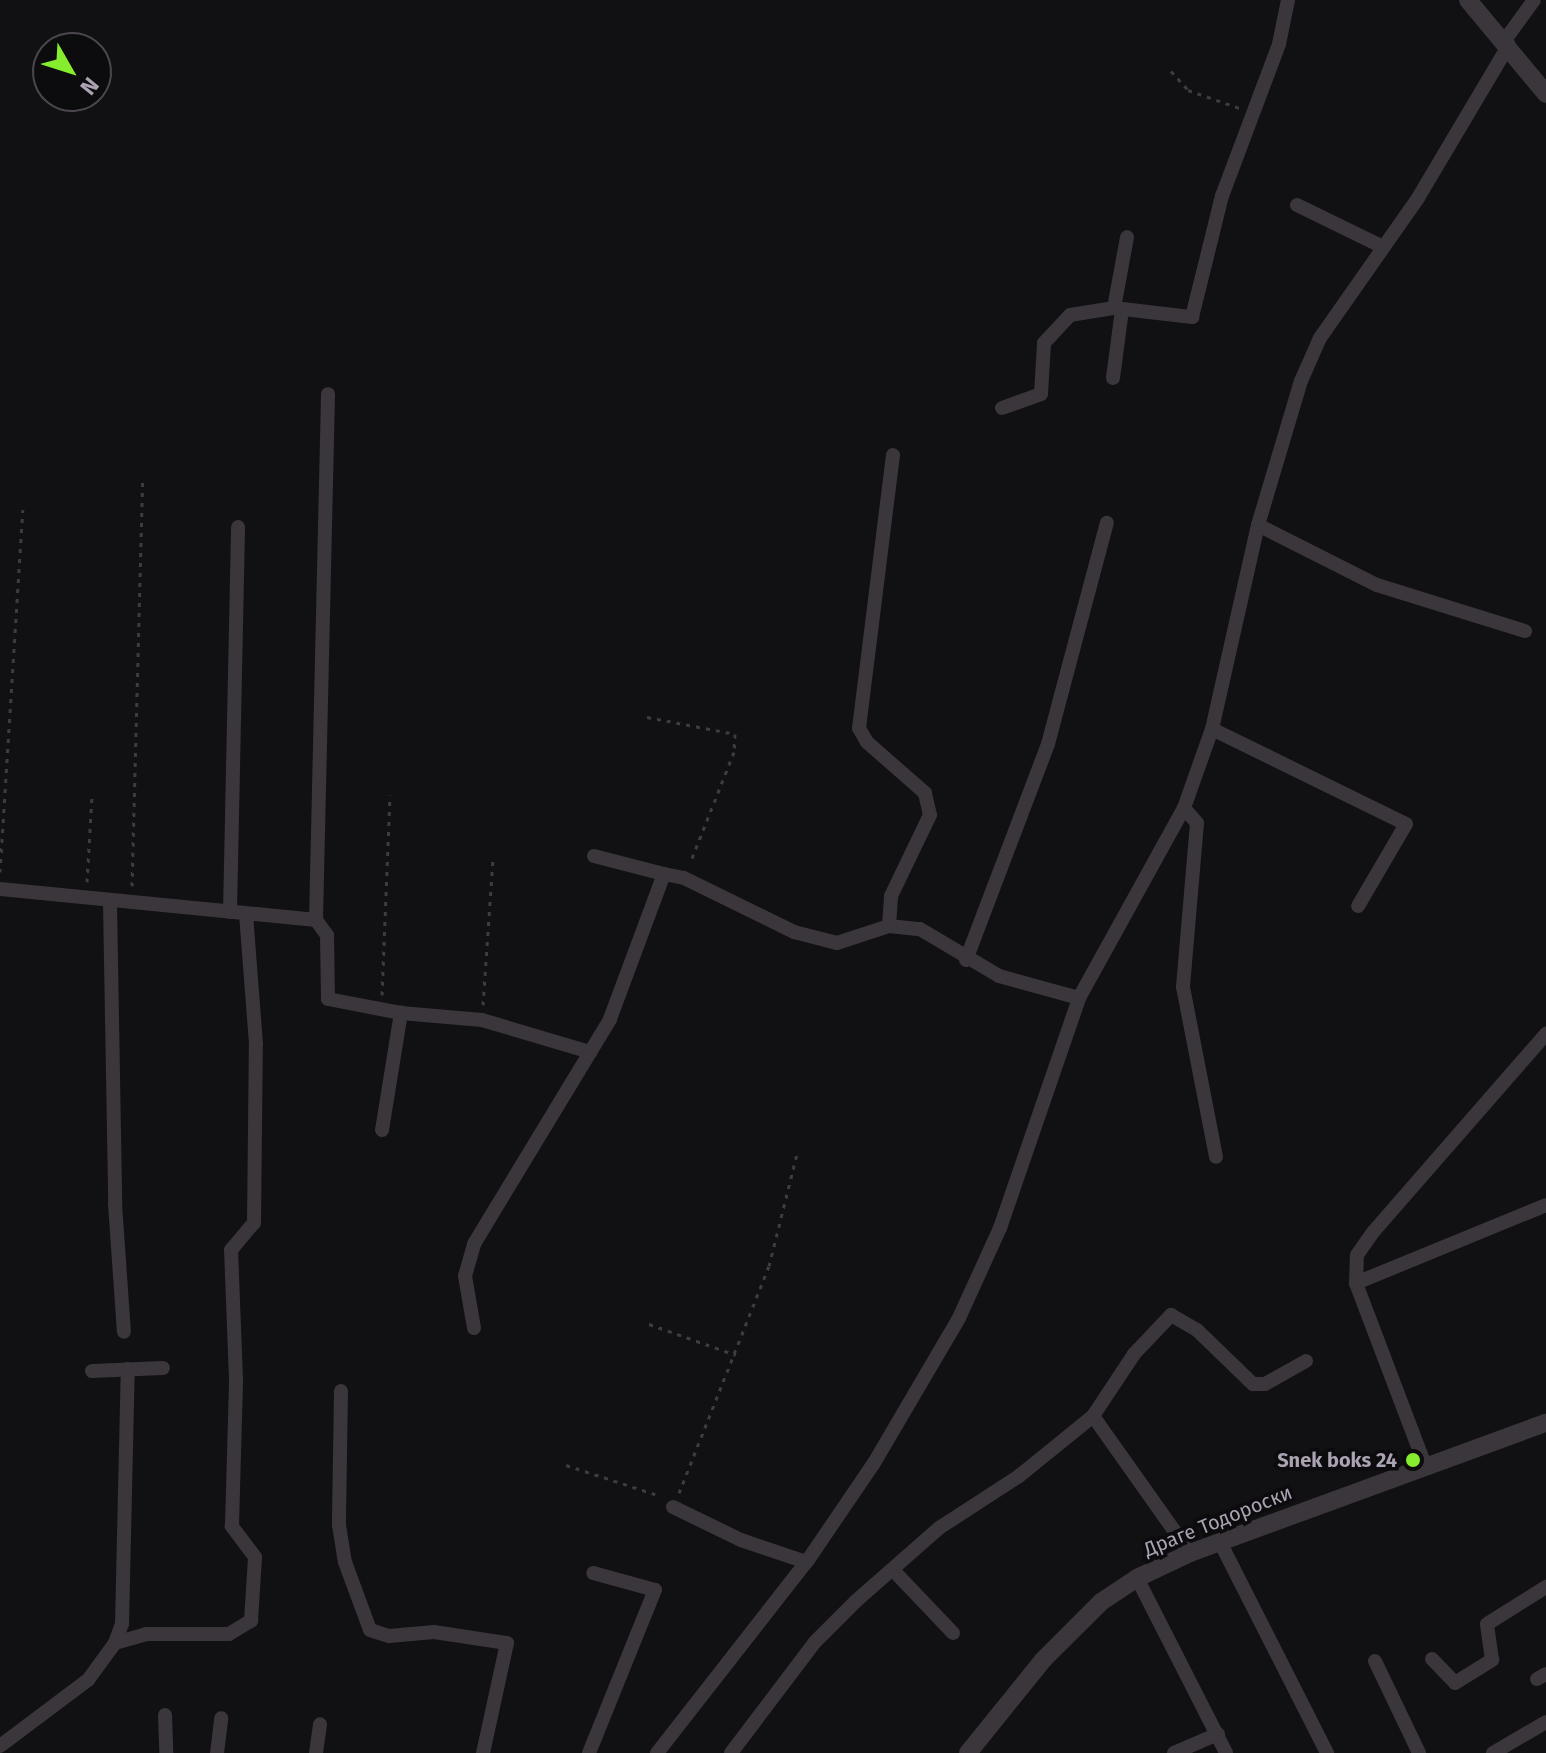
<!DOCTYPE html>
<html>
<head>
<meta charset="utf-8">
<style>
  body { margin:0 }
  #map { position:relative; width:1546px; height:1753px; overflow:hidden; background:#111012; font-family:"Fira Sans",sans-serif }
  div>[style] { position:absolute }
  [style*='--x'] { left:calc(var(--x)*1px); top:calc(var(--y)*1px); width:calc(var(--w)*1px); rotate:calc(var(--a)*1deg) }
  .path>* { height:3px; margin-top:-1.5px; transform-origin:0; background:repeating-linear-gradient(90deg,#3f3b42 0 4px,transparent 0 10px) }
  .minor>* { height:14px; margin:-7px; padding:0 7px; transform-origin:7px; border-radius:7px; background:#3a363b }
  .tertiary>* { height:18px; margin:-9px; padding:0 9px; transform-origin:9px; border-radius:9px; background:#3a363b }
  .dots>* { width:22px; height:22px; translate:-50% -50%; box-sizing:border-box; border:4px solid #0c0b0d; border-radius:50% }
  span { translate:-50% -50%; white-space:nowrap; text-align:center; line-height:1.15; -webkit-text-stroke:7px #0c0b0d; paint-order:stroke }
  .poi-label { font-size:20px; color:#aba2b2; font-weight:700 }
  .right { translate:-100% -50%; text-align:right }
  .street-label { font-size:20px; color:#aba2b2 }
  .north { position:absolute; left:32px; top:32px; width:80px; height:80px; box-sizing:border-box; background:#0c0b0d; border:2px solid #4c474f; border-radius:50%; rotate:129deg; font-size:22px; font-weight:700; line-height:32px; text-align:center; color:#aba2b2 }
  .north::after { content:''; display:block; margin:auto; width:28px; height:36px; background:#85ed2d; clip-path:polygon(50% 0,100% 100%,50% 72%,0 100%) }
</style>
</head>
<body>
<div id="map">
  <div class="path">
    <div style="--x:1171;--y:71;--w:25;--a:48"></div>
    <div style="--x:1188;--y:90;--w:54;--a:19.4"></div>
    <div style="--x:647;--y:717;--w:90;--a:10.9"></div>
    <div style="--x:735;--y:734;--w:18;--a:93"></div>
    <div style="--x:734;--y:752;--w:119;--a:111.6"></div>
    <div style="--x:0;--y:872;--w:363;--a:-86.4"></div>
    <div style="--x:87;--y:882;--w:88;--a:-86.7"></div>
    <div style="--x:132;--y:886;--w:408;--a:-88.5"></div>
    <div style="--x:382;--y:995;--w:200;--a:-87.7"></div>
    <div style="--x:483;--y:1005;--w:147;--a:-86.1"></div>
    <div style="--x:649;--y:1324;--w:92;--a:19.6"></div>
    <div style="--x:566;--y:1465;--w:100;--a:18.1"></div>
    <div style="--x:679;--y:1493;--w:244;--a:-68.4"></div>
    <div style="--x:769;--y:1266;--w:115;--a:-76"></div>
  </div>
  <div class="minor">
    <div style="--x:1505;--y:40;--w:49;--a:-54.1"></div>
    <div style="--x:1297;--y:205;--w:96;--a:26"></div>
    <div style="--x:1114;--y:308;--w:72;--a:-79.6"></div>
    <div style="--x:1113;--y:378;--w:69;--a:-82.5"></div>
    <div style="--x:1002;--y:408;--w:41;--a:-19.7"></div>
    <div style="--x:1041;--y:394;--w:51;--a:-86.6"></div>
    <div style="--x:1044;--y:343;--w:38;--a:-47"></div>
    <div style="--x:1070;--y:315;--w:45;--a:-9"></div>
    <div style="--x:1114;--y:308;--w:79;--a:6.6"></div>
    <div style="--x:1192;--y:317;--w:125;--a:-76.1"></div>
    <div style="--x:1222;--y:196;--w:162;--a:-69.4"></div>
    <div style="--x:1279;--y:44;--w:45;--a:-78.4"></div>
    <div style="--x:1258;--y:525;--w:133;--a:26.8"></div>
    <div style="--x:1377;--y:585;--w:155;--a:17.3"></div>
    <div style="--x:1212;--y:729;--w:216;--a:26.1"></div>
    <div style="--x:1406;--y:824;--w:95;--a:120.3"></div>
    <div style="--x:1184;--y:808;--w:20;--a:49"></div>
    <div style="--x:1197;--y:823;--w:165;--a:94.9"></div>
    <div style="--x:1183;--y:987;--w:173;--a:79"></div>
    <div style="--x:594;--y:856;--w:72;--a:14.4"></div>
    <div style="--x:0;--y:889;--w:318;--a:5.6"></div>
    <div style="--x:316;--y:920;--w:19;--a:54"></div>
    <div style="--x:327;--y:935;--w:64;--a:89.1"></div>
    <div style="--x:328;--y:999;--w:74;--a:10.9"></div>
    <div style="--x:401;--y:1013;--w:81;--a:4.9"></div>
    <div style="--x:482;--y:1020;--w:113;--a:16.5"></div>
    <div style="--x:110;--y:903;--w:301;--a:89"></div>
    <div style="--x:115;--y:1204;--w:128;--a:86"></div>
    <div style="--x:230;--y:912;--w:385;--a:-88.8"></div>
    <div style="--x:316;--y:920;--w:526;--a:-88.69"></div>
    <div style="--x:889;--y:926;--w:30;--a:-86"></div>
    <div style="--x:891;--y:896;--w:90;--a:-64.3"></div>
    <div style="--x:930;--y:815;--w:23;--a:-103"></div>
    <div style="--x:925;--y:793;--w:77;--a:-138.7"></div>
    <div style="--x:867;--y:742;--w:16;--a:-120"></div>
    <div style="--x:859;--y:728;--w:275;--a:-82.9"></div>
    <div style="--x:966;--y:960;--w:231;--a:-69.2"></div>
    <div style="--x:1048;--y:744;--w:229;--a:-75.1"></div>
    <div style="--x:382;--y:1130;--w:119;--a:-80.8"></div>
    <div style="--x:1356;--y:1283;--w:28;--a:-88"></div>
    <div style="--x:1357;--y:1255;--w:29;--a:-55"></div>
    <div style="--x:1374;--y:1231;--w:262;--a:-48.9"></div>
    <div style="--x:474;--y:1328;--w:53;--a:-99.8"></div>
    <div style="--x:465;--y:1276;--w:33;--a:-74"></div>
    <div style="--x:474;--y:1244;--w:263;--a:-58.8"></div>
    <div style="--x:610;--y:1019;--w:155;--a:-69.6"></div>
    <div style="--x:664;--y:874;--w:20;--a:11"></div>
    <div style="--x:684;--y:878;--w:123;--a:26.1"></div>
    <div style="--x:794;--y:932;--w:44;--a:14.3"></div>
    <div style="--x:837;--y:943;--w:55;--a:-18.1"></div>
    <div style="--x:889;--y:926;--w:31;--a:6"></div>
    <div style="--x:920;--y:929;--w:92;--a:30.7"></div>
    <div style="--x:999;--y:976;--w:83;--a:15.4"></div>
    <div style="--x:92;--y:1371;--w:71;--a:-2.4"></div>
    <div style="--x:341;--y:1391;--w:134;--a:90.9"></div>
    <div style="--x:339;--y:1525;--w:37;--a:81"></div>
    <div style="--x:345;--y:1562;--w:72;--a:69.8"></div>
    <div style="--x:370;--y:1630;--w:20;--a:18"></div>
    <div style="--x:389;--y:1636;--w:45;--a:-5.1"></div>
    <div style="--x:434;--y:1632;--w:74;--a:8.6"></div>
    <div style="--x:507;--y:1643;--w:113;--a:102.3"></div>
    <div style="--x:1093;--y:1416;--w:168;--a:54.7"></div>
    <div style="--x:1425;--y:1465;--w:195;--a:-110.8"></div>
    <div style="--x:1356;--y:1283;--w:205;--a:-22.3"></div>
    <div style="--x:673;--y:1507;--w:76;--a:25.9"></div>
    <div style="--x:741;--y:1540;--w:69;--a:18.7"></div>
    <div style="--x:1220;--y:1542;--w:237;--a:63.1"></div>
    <div style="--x:893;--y:1570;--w:87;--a:46.4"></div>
    <div style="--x:1137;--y:1578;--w:196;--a:63"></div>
    <div style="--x:115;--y:1643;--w:20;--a:-70"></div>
    <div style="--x:122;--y:1624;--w:255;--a:-88.7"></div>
    <div style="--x:1432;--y:1659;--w:33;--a:46"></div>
    <div style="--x:1455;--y:1683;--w:44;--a:-31.9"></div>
    <div style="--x:1492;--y:1660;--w:36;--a:-98"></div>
    <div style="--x:1487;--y:1624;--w:70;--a:-32.1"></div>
    <div style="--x:1375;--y:1661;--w:102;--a:64.4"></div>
    <div style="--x:1537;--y:1679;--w:10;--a:-29"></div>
    <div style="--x:165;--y:1715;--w:38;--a:88"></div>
    <div style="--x:0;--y:1746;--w:110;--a:-36.9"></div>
    <div style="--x:88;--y:1680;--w:46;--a:-53.9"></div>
    <div style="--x:115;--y:1643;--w:32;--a:-16"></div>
    <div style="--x:146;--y:1634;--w:83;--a:0"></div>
    <div style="--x:229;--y:1634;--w:26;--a:-31"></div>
    <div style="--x:251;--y:1621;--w:64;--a:-86.4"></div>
    <div style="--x:255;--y:1557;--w:39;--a:-127"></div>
    <div style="--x:232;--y:1526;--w:147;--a:-88.4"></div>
    <div style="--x:236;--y:1379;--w:129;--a:-92.2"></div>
    <div style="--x:231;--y:1250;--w:35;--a:-50"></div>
    <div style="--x:254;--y:1223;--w:179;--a:-89.4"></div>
    <div style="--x:256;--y:1044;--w:130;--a:-94.4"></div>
    <div style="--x:217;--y:1753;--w:35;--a:-83"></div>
    <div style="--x:316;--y:1753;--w:29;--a:-82"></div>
    <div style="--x:589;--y:1753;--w:176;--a:-68"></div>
    <div style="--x:655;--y:1590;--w:64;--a:-164.7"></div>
    <div style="--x:657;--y:1753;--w:245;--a:-52"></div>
    <div style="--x:808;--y:1560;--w:117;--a:-55.8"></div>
    <div style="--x:874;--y:1463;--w:168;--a:-59.6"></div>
    <div style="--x:959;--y:1318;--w:99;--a:-65.5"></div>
    <div style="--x:1000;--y:1228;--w:243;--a:-71"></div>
    <div style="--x:1079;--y:998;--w:217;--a:-61.1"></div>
    <div style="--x:1184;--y:808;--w:84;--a:-70.5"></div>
    <div style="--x:1212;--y:729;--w:209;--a:-77.3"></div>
    <div style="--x:1258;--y:525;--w:150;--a:-73.4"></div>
    <div style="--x:1301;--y:381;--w:47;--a:-66.2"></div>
    <div style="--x:1320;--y:338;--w:171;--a:-55"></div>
    <div style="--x:1418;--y:198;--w:178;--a:-59.3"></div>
    <div style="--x:731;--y:1753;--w:139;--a:-52.9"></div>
    <div style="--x:815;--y:1642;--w:58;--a:-45"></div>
    <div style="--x:856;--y:1601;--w:111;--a:-41.3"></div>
    <div style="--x:939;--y:1528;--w:95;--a:-33"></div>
    <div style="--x:1019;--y:1476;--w:95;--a:-39"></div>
    <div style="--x:1093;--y:1416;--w:74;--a:-56.5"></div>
    <div style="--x:1134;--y:1354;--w:54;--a:-46.5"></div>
    <div style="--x:1171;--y:1315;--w:30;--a:30"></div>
    <div style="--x:1197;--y:1330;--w:78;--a:44"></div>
    <div style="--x:1253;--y:1384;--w:12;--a:0"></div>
    <div style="--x:1265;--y:1384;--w:47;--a:-29.3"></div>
    <div style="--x:1174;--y:1753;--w:48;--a:-23.4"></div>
    <div style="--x:1493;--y:1753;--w:61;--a:-30.3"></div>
  </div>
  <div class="tertiary">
    <div style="--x:1468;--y:0;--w:122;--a:50.3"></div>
    <div style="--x:968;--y:1753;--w:119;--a:-51.1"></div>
    <div style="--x:1043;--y:1660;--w:82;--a:-45"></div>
    <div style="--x:1101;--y:1602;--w:43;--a:-33.7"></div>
    <div style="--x:1137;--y:1578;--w:59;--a:-25.3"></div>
    <div style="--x:1190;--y:1553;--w:379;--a:-20.1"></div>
  </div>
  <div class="dots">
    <div style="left:1413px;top:1460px;background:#85ed2d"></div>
  </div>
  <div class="poi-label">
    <span class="right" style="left:1397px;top:1460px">Snek boks 24</span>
  </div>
  <div class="street-label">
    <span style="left:1218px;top:1521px;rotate:-22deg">Драге Тодороски</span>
  </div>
  <div class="north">N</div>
</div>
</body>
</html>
